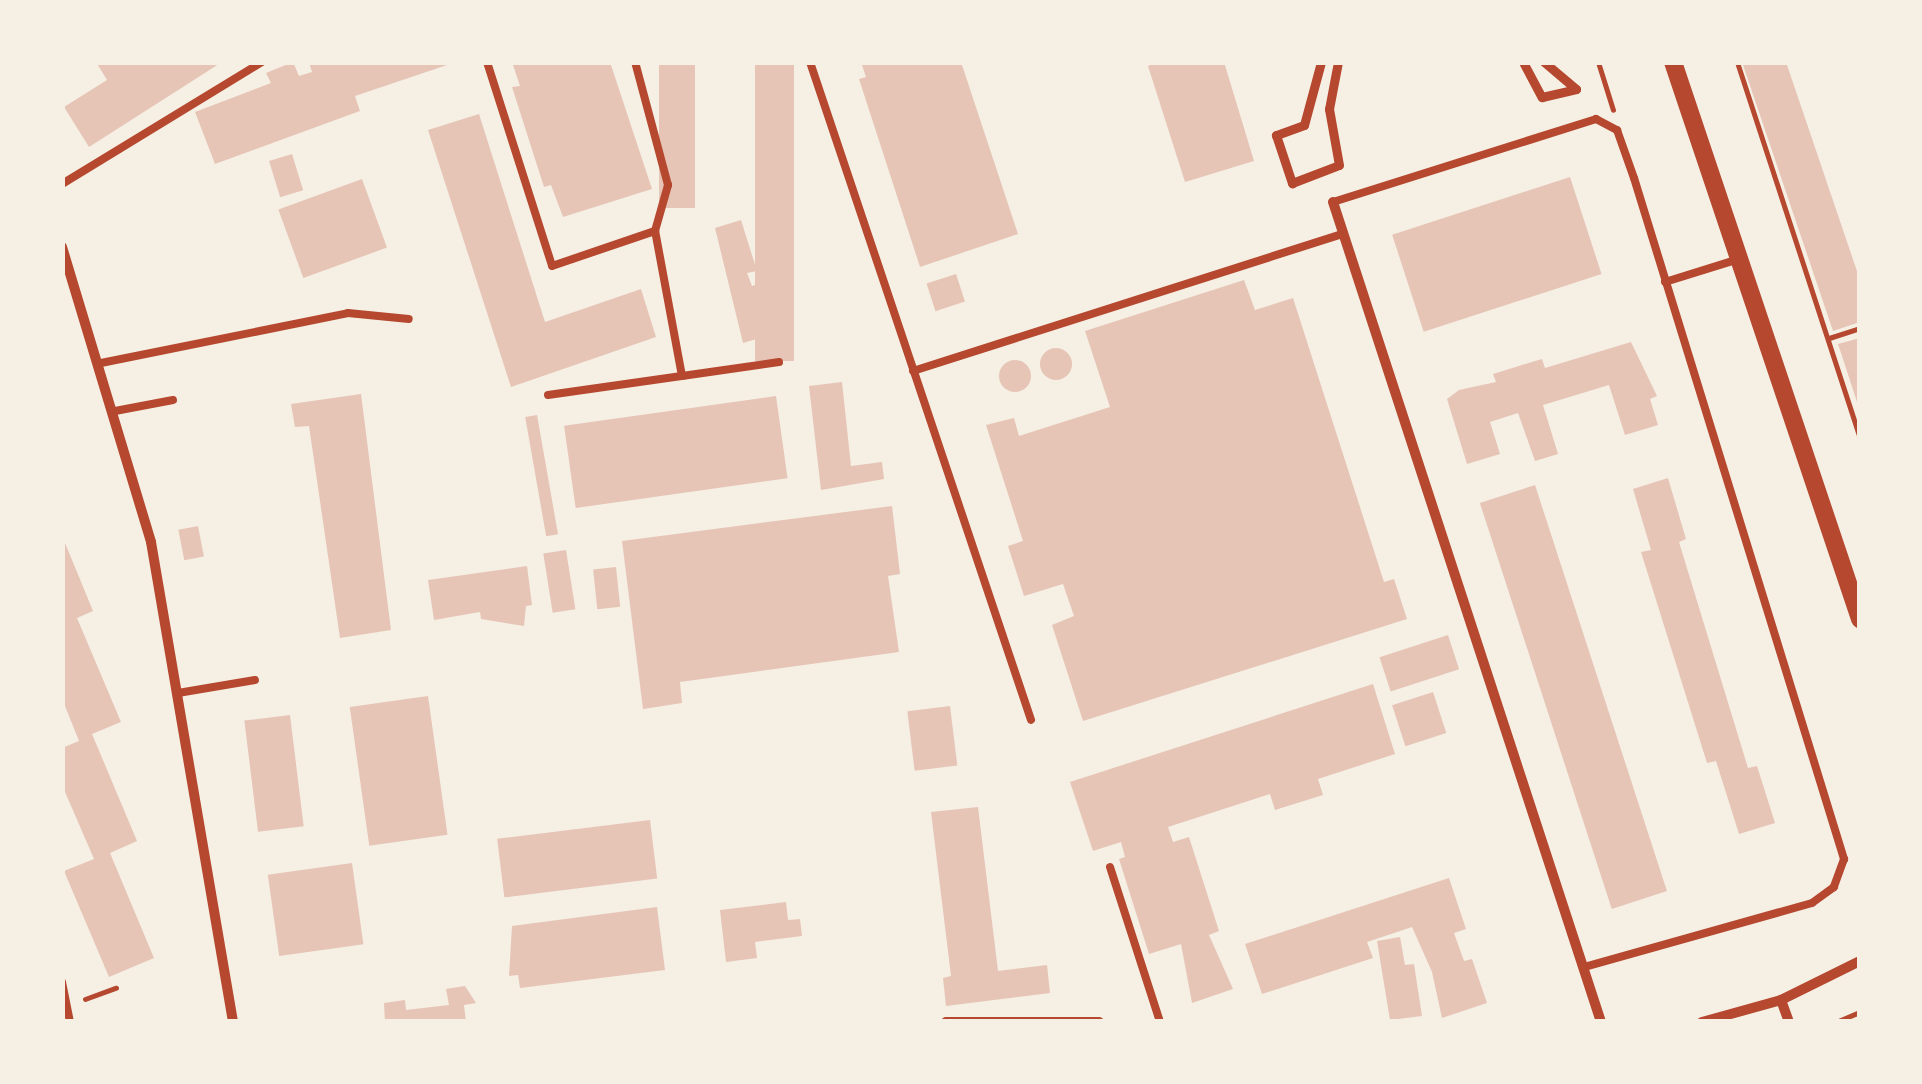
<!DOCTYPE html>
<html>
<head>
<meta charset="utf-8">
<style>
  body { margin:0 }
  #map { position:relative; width:1922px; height:1084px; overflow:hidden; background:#f6efe4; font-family:"DM Sans",sans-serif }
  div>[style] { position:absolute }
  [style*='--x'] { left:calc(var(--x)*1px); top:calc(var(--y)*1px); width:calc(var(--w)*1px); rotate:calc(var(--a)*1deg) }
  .building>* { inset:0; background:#e6c5b7; transform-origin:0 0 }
  .round { border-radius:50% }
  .path>* { height:5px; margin:-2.5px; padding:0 2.5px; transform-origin:2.5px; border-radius:2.5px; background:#b5482f }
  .service>* { height:8px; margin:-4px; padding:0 4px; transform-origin:4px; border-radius:4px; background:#b5482f }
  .pedestrian>* { height:9px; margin:-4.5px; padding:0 4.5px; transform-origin:4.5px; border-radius:4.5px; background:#b5482f }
  .minor>* { height:10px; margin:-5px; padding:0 5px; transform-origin:5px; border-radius:5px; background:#b5482f }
  .tertiary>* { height:18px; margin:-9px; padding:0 9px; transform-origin:9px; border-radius:9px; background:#b5482f }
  span { translate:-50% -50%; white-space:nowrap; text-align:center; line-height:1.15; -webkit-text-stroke:9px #f6efe4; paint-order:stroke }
  .frame { position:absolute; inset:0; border:65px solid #f6efe4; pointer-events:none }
</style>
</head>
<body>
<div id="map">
  <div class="building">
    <div style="clip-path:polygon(96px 62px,222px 62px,89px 147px,64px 107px,107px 80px)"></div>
    <div style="clip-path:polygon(293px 62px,299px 76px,312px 72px,309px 62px,453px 63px,355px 96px,360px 111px,215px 164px,195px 112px,271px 83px,266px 73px)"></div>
    <div style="clip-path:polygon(512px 62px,610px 62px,652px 189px,563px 217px,551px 185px,544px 187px,512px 87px,520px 86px)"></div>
    <div style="left:659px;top:62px;width:36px;height:146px"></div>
    <div style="left:755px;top:62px;width:39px;height:299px"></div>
    <div style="clip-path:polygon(861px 62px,961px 62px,1018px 234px,920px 267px,859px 79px,866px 77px)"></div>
    <div style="clip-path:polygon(1157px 62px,1224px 62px,1254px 161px,1185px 182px,1148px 66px)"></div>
    <div style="clip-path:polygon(1742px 62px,1786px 62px,1860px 280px,1860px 322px,1833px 331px)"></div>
    <div style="clip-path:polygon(479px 114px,545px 322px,641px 289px,656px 337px,511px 387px,428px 130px)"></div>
    <div style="left:292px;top:154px;width:38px;height:24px;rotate:73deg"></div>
    <div style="left:1570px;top:177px;width:102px;height:187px;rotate:72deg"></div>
    <div style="left:362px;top:179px;width:73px;height:89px;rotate:70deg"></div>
    <div style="clip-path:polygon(741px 220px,757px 271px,747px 273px,752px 286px,761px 283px,777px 333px,743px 343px,715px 228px)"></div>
    <div style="left:956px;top:274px;width:29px;height:31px;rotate:72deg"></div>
    <div style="clip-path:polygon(1244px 280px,1255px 310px,1293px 298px,1384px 582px,1394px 579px,1407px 619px,1083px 721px,1052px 625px,1074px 616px,1063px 584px,1024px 596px,1008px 546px,1023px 541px,986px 425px,1014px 418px,1019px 436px,1110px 407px,1085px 331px)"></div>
    <div style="clip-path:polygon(1860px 338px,1860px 408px,1859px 408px,1838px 344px)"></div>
    <div style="clip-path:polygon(1631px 342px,1657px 396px,1650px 399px,1658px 425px,1625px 435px,1609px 385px,1543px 405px,1558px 454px,1535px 461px,1518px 413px,1490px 422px,1500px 454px,1467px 464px,1447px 399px,1459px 390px,1496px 382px,1493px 374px,1532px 362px,1542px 359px,1545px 368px)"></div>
    <div class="round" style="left:1040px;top:348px;width:32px;height:32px"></div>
    <div class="round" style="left:999px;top:360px;width:32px;height:32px"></div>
    <div style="clip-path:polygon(842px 382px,851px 466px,882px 462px,884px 479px,821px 490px,809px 386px)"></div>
    <div style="clip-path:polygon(361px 394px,391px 630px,340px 638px,309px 426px,295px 427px,291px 404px)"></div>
    <div style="left:776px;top:396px;width:83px;height:214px;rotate:82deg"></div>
    <div style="left:537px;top:415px;width:121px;height:12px;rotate:80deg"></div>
    <div style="clip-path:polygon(1668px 478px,1686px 539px,1679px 542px,1748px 768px,1757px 766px,1775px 823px,1739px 834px,1716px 761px,1707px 763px,1641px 552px,1651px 550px,1633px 489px)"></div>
    <div style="left:1535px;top:485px;width:427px;height:58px;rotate:72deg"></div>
    <div style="clip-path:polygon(892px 506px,900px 574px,888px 576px,899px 652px,680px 682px,682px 703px,643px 709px,622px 541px)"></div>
    <div style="left:198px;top:526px;width:31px;height:20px;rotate:79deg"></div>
    <div style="clip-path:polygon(63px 538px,93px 611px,77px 618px,121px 722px,92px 734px,137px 841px,110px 853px,154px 958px,109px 977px,64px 871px,94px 859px,62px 785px,62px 748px,79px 741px,63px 701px)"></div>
    <div style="left:566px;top:550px;width:60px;height:23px;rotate:81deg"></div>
    <div style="clip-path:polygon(527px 566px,532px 605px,526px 606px,524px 626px,481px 619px,480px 612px,434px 620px,428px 580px)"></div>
    <div style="left:616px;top:567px;width:40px;height:23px;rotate:84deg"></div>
    <div style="left:1448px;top:635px;width:36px;height:72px;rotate:72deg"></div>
    <div style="clip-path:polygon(1373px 684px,1395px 754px,1318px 779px,1323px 795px,1275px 810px,1270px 794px,1168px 827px,1173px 842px,1189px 837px,1219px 931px,1209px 935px,1233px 989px,1192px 1003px,1181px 944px,1149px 954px,1119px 859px,1125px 857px,1121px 842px,1093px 851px,1070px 782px)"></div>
    <div style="left:1433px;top:692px;width:43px;height:43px;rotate:72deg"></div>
    <div style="left:428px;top:696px;width:140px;height:79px;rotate:82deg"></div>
    <div style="left:950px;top:706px;width:60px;height:43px;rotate:83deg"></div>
    <div style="left:290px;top:715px;width:112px;height:46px;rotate:83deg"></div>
    <div style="clip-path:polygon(978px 807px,998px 971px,1047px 965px,1050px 993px,946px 1006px,943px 978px,951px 976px,931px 812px)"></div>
    <div style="left:650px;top:820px;width:59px;height:154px;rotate:83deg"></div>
    <div style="left:352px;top:863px;width:82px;height:85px;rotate:82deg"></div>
    <div style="clip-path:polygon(1449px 878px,1466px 929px,1454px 933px,1464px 961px,1472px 959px,1487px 1003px,1442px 1018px,1432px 972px,1412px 927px,1367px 942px,1373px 958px,1262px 994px,1245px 944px)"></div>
    <div style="clip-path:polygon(786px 902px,788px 920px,800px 919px,802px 936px,755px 942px,757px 958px,726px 962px,720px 910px)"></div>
    <div style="clip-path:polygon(657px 907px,665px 970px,520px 988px,518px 975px,509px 976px,512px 926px)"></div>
    <div style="clip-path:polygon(1400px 937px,1405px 965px,1414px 964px,1422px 1016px,1390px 1020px,1377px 941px)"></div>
    <div style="clip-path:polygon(465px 986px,476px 1003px,464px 1005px,466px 1022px,385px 1022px,384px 1003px,405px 1000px,406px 1010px,449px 1005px,446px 989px)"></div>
  </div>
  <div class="path">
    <div style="--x:1598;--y:62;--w:50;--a:72.6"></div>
    <div style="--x:1737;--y:62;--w:397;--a:71.9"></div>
    <div style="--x:1829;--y:338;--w:33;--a:-18"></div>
    <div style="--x:85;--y:999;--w:33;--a:-20"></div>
    <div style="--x:1836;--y:1022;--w:26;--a:-23"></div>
  </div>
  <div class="service">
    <div style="--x:487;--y:62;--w:214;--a:72.3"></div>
    <div style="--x:552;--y:266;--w:109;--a:-18.8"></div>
    <div style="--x:655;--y:231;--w:48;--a:-74.2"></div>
    <div style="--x:668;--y:185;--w:127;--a:-105"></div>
    <div style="--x:810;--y:62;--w:694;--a:71.43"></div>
    <div style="--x:62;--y:184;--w:234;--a:-31.4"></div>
    <div style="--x:1333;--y:202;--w:276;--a:-17.5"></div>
    <div style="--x:1596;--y:119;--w:24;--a:28"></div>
    <div style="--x:1617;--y:130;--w:51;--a:70.5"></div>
    <div style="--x:1634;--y:178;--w:713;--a:72.86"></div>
    <div style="--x:1844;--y:859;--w:30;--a:110"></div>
    <div style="--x:1834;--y:887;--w:27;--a:144"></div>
    <div style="--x:1812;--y:903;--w:237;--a:164.3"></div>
    <div style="--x:1665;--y:282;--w:77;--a:-17.3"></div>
    <div style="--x:101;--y:363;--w:252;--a:-11.4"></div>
    <div style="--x:348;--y:313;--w:61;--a:5.6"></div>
    <div style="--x:913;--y:371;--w:451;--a:-17.7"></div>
    <div style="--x:682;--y:376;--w:98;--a:-8.2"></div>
    <div style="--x:548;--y:395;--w:135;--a:-8.1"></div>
    <div style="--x:682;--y:376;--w:147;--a:-100.5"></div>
    <div style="--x:115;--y:411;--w:59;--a:-10.7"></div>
    <div style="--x:178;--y:693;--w:78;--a:-9.6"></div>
    <div style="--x:1110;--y:867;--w:163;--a:72.1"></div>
    <div style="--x:62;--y:982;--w:41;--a:78.7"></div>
  </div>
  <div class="pedestrian">
    <div style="--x:1321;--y:62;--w:65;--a:105.1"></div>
    <div style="--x:1304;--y:125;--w:30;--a:160"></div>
    <div style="--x:1276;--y:135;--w:51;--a:71.6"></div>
    <div style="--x:1292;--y:183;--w:50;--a:-21"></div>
    <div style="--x:1339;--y:165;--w:57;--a:-100.1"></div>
    <div style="--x:1329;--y:109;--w:48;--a:-79.2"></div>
    <div style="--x:1523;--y:62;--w:40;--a:62"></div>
    <div style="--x:1542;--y:97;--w:35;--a:-13"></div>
    <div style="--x:1576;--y:89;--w:42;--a:-139.8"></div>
  </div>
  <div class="minor">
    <div style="--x:1333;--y:202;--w:863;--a:71.9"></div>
    <div style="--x:62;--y:247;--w:308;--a:73.2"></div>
    <div style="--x:151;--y:542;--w:487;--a:80.3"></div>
    <div style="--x:1781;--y:1000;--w:23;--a:70"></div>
    <div style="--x:946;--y:1022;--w:153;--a:0"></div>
    <div style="--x:1702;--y:1022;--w:82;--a:-15.6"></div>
    <div style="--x:1781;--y:1000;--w:88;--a:-26.3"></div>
  </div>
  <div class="tertiary">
    <div style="--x:1673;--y:62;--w:588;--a:71.44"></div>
  </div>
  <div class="frame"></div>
</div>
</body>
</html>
